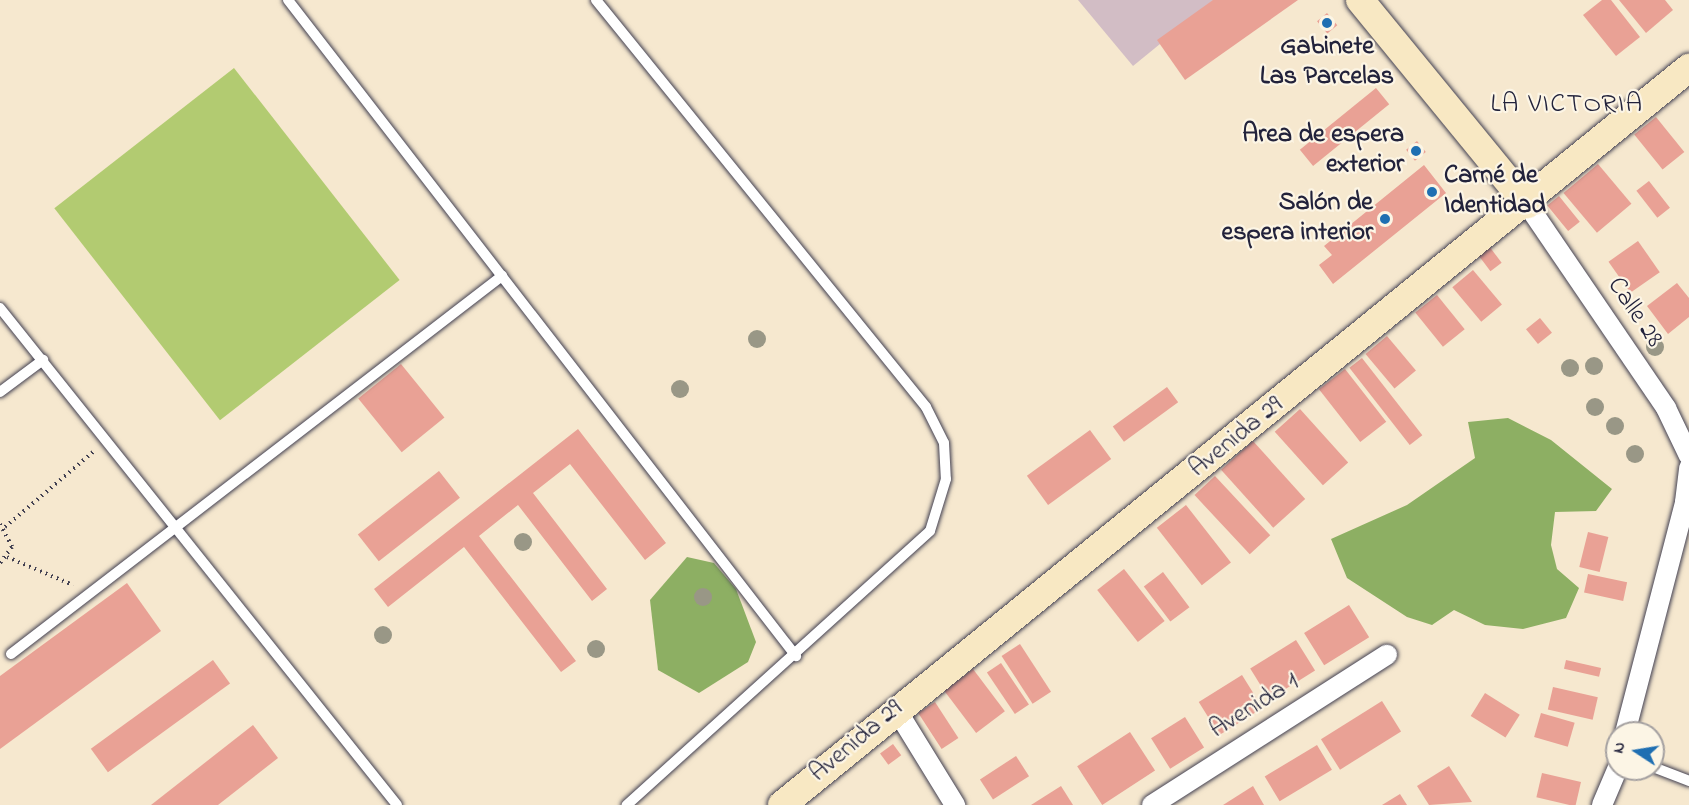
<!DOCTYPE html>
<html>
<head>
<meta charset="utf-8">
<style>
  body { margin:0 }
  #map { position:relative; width:1689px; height:805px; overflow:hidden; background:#f6e8cf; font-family:"Indie Flower",sans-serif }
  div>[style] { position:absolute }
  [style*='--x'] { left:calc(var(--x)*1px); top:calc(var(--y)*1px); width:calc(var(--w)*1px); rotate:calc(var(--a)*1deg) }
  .industrial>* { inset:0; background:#d2bdc5 }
  .green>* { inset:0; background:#b2cb71; transform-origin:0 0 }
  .forest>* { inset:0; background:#8daf63 }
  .building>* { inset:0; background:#e9a195; transform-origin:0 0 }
  .path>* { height:4px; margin-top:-2px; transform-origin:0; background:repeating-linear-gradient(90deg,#424051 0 1.5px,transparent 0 6px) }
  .roads { filter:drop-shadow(0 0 2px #424051) drop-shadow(0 0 2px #424051) }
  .lane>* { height:10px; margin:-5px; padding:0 5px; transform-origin:5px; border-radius:5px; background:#fff }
  .street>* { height:20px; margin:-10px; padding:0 10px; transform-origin:10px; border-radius:10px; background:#fff }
  .secondary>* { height:28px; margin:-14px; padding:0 14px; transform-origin:14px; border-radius:14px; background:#f8e8c3 }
  .trees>* { width:18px; height:18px; margin:-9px; border-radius:50%; background:#999786 }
  .dots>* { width:16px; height:16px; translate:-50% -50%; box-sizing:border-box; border:3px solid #fcf5e5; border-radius:50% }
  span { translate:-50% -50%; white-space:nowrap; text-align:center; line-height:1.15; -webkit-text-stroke:4.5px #fcf5e5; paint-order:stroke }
  .poi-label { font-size:26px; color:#22223b; font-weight:700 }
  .right { translate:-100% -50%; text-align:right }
  .left { translate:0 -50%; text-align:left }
  .street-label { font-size:26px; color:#22223b }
  .neighbourhood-label { font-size:27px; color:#22223b; letter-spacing:1.5px }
  .north { position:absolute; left:1605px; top:721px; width:60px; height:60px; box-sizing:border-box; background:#fcf5e5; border:2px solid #a5a1a1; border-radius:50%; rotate:282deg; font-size:16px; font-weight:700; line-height:24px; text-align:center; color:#22223b }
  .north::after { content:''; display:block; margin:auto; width:21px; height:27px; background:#1f6fb2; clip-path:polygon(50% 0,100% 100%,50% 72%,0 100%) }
</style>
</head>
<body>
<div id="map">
  <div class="industrial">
    <div style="clip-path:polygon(1078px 0,1214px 0,1133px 66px)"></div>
  </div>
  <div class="green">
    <div style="left:234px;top:68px;width:269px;height:228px;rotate:52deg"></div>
  </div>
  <div class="forest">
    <div style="clip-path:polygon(1508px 418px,1551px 440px,1612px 489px,1596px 511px,1555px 512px,1551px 545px,1557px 569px,1579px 588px,1566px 618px,1523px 629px,1485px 625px,1454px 610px,1432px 625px,1407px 617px,1347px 578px,1331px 539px,1407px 505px,1475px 458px,1468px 422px)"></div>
    <div style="clip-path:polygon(687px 557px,714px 563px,736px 589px,756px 642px,748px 662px,699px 693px,658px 670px,650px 600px)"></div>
  </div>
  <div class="building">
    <div style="clip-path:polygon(1213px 0,1298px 0,1185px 80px,1157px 40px)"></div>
    <div style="clip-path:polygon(1602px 0,1611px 0,1640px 37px,1616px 56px,1583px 15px)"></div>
    <div style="clip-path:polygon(1619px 0,1665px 0,1673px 10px,1646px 33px)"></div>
    <div style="left:1327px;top:13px;width:16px;height:13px;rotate:50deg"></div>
    <div style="left:1376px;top:88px;width:21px;height:98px;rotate:51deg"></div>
    <div style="left:1656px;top:117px;width:45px;height:28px;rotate:51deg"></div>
    <div style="left:1417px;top:141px;width:14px;height:14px;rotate:51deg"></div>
    <div style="left:1598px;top:164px;width:52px;height:45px;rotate:50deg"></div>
    <div style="clip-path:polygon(1424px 165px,1446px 193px,1333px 284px,1319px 265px,1332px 255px,1324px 246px)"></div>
    <div style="left:1649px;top:181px;width:34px;height:16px;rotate:52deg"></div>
    <div style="left:1559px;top:196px;width:33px;height:15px;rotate:51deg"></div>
    <div style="left:1638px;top:241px;width:38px;height:36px;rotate:55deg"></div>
    <div style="left:1489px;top:246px;width:21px;height:14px;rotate:53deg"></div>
    <div style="left:1473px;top:270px;width:45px;height:27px;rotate:50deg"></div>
    <div style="clip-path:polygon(1677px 283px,1689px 298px,1689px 317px,1668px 334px,1647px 306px)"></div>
    <div style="left:1437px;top:295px;width:44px;height:28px;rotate:51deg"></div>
    <div style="left:1540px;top:318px;width:19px;height:18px;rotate:51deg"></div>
    <div style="left:1387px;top:336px;width:45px;height:28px;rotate:50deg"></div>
    <div style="left:1362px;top:358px;width:98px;height:16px;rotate:52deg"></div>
    <div style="left:401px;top:364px;width:69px;height:55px;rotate:51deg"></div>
    <div style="left:1345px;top:369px;width:67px;height:33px;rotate:52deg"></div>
    <div style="left:1167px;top:387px;width:19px;height:67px;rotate:54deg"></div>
    <div style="left:1300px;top:409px;width:72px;height:34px;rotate:48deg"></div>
    <div style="clip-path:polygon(578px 429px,666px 543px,645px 560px,570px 464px,533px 493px,607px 589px,592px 601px,518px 505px,479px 536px,576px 661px,561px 672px,464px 547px,388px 607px,374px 589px)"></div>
    <div style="left:1090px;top:430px;width:36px;height:78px;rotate:54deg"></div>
    <div style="left:1253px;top:441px;width:78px;height:43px;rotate:48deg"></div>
    <div style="left:439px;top:471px;width:34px;height:103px;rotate:52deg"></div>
    <div style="left:1215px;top:476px;width:81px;height:28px;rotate:47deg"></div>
    <div style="left:1186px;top:505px;width:73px;height:37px;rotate:52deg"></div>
    <div style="left:1588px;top:532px;width:21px;height:36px;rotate:14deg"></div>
    <div style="left:1124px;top:569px;width:66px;height:34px;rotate:52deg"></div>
    <div style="left:1163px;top:572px;width:44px;height:24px;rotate:53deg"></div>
    <div style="left:1588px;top:574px;width:40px;height:19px;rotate:12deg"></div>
    <div style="clip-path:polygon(127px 583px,161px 631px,0 749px,0 676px)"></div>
    <div style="left:1349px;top:605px;width:38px;height:53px;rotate:58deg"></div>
    <div style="left:1296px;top:640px;width:36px;height:54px;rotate:58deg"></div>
    <div style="left:1020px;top:644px;width:57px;height:22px;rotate:57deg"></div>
    <div style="left:213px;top:660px;width:29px;height:151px;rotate:54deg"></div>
    <div style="left:1566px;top:660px;width:36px;height:9px;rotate:13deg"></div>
    <div style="left:1001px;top:663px;width:50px;height:17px;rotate:56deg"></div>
    <div style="left:973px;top:669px;width:53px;height:36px;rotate:53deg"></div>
    <div style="left:1242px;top:675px;width:39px;height:51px;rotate:58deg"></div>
    <div style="left:1553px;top:687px;width:46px;height:23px;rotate:13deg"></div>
    <div style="left:1485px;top:693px;width:41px;height:27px;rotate:32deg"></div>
    <div style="left:1382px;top:701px;width:36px;height:72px;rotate:58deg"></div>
    <div style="left:935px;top:702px;width:43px;height:20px;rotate:57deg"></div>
    <div style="left:1541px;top:713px;width:35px;height:25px;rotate:16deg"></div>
    <div style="left:1185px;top:717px;width:36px;height:40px;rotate:58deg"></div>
    <div style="clip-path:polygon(253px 725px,278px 758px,218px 805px,151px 805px)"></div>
    <div style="left:1130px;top:732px;width:46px;height:63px;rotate:57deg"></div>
    <div style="left:893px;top:744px;width:14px;height:16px;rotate:54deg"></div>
    <div style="left:1317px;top:745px;width:29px;height:61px;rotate:59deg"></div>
    <div style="left:1016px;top:756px;width:24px;height:43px;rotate:57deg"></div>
    <div style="clip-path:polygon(1449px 766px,1472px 802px,1429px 805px,1417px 786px)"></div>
    <div style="left:1542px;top:773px;width:40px;height:25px;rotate:13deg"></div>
    <div style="clip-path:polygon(1061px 786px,1073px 805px,1031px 805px)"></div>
    <div style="clip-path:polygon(1253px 786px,1264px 805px,1223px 805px)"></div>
    <div style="clip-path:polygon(1400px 794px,1407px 805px,1382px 805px)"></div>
  </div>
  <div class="path">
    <div style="--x:0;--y:524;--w:26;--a:62"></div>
    <div style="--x:12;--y:547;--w:20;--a:127"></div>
    <div style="--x:5;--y:527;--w:116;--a:-40.4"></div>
    <div style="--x:7;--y:557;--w:72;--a:23"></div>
  </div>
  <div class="roads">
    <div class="lane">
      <div style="--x:288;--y:0;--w:830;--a:52.25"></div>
      <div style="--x:596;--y:0;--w:524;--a:50.96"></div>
      <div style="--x:926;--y:407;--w:40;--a:63.4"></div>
      <div style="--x:944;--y:443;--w:36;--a:87"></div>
      <div style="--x:946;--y:479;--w:54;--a:107.1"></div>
      <div style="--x:930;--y:531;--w:409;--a:137.9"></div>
      <div style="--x:0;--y:308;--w:636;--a:51.38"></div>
      <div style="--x:0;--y:392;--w:54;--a:-36.7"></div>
      <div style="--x:11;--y:654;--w:620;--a:-37.59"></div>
      <div style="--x:1653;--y:767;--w:39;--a:21"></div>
    </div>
    <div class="street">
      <div style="--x:1527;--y:204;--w:247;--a:55.7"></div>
      <div style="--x:1666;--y:408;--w:53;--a:64.4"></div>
      <div style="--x:896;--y:709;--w:113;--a:58.4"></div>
      <div style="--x:1625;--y:733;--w:239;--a:-75.4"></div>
      <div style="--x:1685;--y:502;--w:35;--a:-83"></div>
      <div style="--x:1152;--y:805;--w:279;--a:-32.6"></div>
      <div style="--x:1602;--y:805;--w:39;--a:-67"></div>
    </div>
    <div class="secondary">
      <div style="--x:1360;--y:0;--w:264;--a:50.7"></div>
      <div style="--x:782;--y:805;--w:1169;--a:-39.1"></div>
    </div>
  </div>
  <div class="trees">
    <div style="left:757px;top:339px"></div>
    <div style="left:1655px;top:347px"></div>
    <div style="left:1594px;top:366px"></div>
    <div style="left:1570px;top:368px"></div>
    <div style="left:680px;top:389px"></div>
    <div style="left:1595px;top:407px"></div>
    <div style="left:1615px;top:426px"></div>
    <div style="left:1635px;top:454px"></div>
    <div style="left:523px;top:542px"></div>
    <div style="left:703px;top:597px"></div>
    <div style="left:383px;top:635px"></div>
    <div style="left:596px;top:649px"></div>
  </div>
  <div class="dots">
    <div style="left:1327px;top:23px;background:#1f6fb2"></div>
    <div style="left:1416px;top:151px;background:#1f6fb2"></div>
    <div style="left:1432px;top:192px;background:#1f6fb2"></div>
    <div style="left:1385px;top:219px;background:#1f6fb2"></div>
  </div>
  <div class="poi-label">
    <span style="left:1327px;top:63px">Gabinete<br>Las Parcelas</span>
    <span class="right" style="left:1404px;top:151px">Area de espera<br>exterior</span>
    <span class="left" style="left:1444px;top:192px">Carné de<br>Identidad</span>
    <span class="right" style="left:1373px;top:219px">Salón de<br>espera interior</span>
  </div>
  <div class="street-label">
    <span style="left:1634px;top:313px;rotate:56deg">Calle 28</span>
    <span style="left:1237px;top:438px;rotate:-39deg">Avenida 29</span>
    <span style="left:1255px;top:707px;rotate:-32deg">Avenida 1</span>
    <span style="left:857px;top:742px;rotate:-40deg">Avenida 29</span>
  </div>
  <div class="neighbourhood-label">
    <span style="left:1567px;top:105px">LA VICTORIA</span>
  </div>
  <div class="north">N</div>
</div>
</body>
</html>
